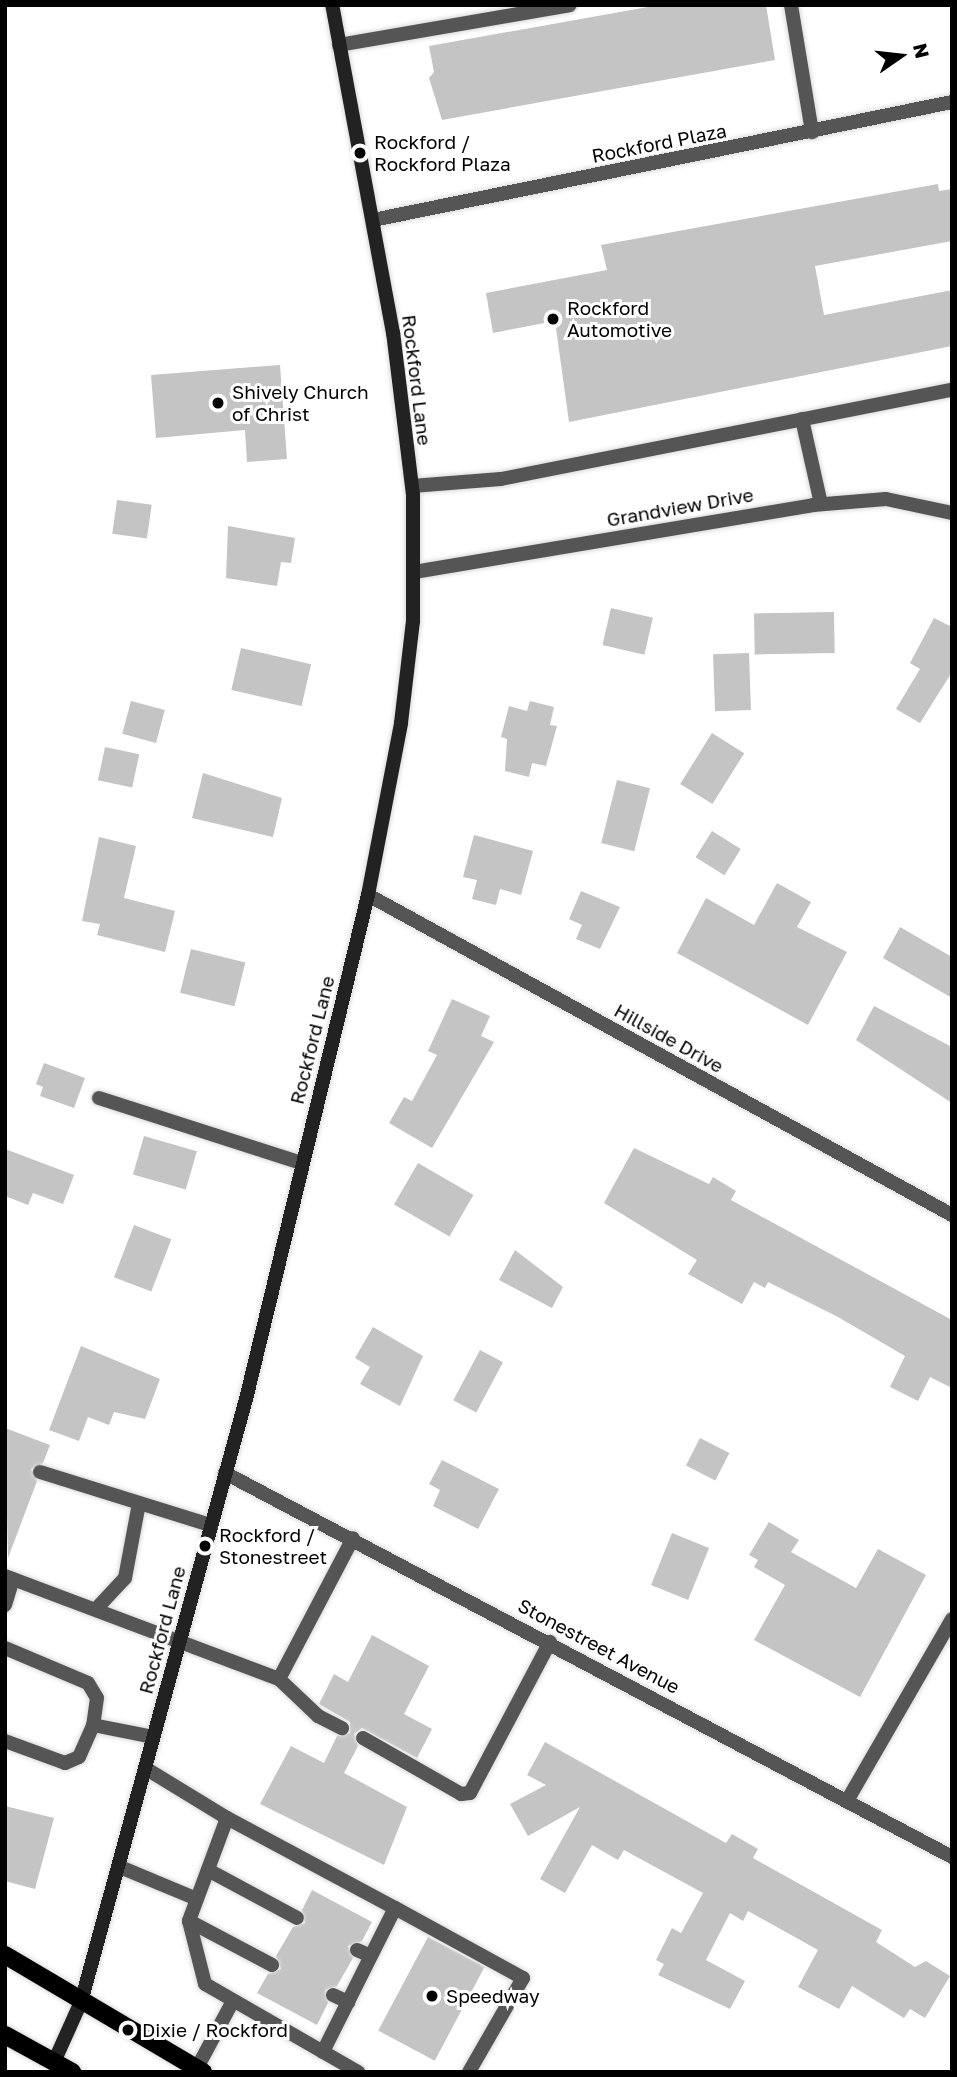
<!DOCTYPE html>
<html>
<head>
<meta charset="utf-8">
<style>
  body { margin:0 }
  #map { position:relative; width:957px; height:2077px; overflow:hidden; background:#fff; font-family:"Golos Text",sans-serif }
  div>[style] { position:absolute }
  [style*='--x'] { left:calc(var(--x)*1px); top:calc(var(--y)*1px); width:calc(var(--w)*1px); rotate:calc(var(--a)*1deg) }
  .building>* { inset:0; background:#c4c4c4; transform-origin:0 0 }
  .roads { filter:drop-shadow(0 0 2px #dbdbdb) drop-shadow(0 0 2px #dbdbdb) }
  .service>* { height:14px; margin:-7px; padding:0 7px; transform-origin:7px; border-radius:7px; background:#555 }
  .minor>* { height:14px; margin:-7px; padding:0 7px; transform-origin:7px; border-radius:7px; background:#555 }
  .secondary>* { height:14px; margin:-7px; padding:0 7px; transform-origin:7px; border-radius:7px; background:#222 }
  .primary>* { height:18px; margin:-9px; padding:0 9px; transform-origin:9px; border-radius:9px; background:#000 }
  .dots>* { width:19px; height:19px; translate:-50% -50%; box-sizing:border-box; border:4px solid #fff; border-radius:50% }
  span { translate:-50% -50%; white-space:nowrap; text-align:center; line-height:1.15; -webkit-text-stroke:6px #fff; paint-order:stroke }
  .poi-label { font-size:19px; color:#000 }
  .left { translate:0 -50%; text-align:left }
  .street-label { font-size:19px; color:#000 }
  .frame { position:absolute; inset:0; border:7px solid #000; pointer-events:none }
  .north { position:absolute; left:866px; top:21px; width:70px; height:70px; -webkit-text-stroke:5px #fff; paint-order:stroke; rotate:76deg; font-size:19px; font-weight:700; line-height:28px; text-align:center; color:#000 }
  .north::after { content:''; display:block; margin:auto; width:24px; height:32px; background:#000; clip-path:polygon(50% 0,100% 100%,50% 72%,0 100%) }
</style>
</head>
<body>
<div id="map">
  <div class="building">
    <div style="clip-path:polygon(659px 5px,766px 5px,775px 60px,442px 120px,429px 78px,434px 72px,429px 46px)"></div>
    <div style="clip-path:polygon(938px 184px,939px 191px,952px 189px,952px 241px,815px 266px,824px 315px,952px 290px,952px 346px,569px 422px,555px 321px,493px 333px,486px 293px,607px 270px,601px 245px)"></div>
    <div style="clip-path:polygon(280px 365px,287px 459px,247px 462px,245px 430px,156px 438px,151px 375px)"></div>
    <div style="left:117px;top:500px;width:35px;height:34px;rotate:8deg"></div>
    <div style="clip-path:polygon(228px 526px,295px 538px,291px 563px,281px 562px,277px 586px,226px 578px)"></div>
    <div style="left:611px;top:608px;width:43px;height:38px;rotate:13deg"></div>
    <div style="left:834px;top:612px;width:41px;height:80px;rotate:89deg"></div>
    <div style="clip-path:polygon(934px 618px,952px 627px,952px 672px,920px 723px,896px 709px,920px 669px,910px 663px)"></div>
    <div style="left:241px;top:648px;width:72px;height:43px;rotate:13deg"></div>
    <div style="left:749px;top:653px;width:57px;height:36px;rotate:88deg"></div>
    <div style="left:131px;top:701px;width:35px;height:34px;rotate:15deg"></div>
    <div style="clip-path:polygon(530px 701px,554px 707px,550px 725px,557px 726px,546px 766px,532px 763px,529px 777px,505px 771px,507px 739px,501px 737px,509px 706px,527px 711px)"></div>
    <div style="left:712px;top:733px;width:38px;height:60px;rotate:32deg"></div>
    <div style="left:105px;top:747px;width:35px;height:34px;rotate:12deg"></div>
    <div style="clip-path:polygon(203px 773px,282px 798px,273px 837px,192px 818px)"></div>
    <div style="left:617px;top:780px;width:34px;height:65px;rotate:14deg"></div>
    <div style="left:712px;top:831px;width:34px;height:31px;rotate:32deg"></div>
    <div style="clip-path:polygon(474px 835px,533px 851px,521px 895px,500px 889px,496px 905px,472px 899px,477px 880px,463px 877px)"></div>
    <div style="clip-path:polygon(99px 837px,136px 846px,124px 898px,175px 911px,165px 952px,97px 935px,100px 924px,82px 921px)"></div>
    <div style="clip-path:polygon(777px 883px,811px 902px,797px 927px,847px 952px,808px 1025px,677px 953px,706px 898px,754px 925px)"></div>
    <div style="clip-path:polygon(581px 891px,620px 907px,600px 949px,576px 939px,582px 925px,569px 919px)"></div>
    <div style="clip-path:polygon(900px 927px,952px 957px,952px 998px,883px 958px)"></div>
    <div style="left:191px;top:949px;width:56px;height:45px;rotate:14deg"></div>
    <div style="clip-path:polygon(452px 999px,490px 1016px,481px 1036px,494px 1042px,432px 1148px,389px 1123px,404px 1097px,412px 1101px,437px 1055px,428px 1051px)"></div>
    <div style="clip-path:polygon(874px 1006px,952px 1047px,952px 1103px,856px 1040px)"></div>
    <div style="clip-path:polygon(44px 1063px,85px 1078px,74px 1108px,40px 1096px,43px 1087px,36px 1084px)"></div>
    <div style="left:144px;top:1136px;width:55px;height:40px;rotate:16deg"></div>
    <div style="clip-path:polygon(634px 1148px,709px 1184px,713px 1177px,736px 1191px,731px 1200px,952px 1320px,952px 1388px,930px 1377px,918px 1401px,890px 1387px,905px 1356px,838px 1317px,768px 1282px,765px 1288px,754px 1282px,742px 1304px,688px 1274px,697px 1260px,604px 1203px)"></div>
    <div style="clip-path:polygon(5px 1149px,74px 1175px,63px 1204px,33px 1193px,28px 1205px,5px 1196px)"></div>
    <div style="left:418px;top:1163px;width:64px;height:48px;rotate:30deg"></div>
    <div style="left:134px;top:1225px;width:40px;height:56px;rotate:21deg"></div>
    <div style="clip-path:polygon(515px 1250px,563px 1287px,552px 1308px,499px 1280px)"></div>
    <div style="clip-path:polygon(373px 1327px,423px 1356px,400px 1406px,360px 1384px,370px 1367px,355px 1358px)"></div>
    <div style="clip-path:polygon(81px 1346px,160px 1379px,145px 1419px,114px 1412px,109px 1425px,88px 1417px,79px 1441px,49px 1430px)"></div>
    <div style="left:480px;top:1350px;width:26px;height:57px;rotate:28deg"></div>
    <div style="clip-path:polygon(5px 1428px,50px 1445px,43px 1463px,31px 1469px,37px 1481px,8px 1558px)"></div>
    <div style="left:700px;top:1438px;width:33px;height:31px;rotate:27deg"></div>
    <div style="clip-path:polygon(442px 1460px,499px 1489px,478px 1529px,433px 1506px,440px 1490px,429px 1484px)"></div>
    <div style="clip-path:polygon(769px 1522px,799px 1540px,791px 1552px,856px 1588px,878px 1549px,926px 1575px,860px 1697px,754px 1640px,785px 1585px,754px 1567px,758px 1560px,749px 1555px)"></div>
    <div style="left:672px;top:1533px;width:40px;height:56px;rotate:22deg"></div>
    <div style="clip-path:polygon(372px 1635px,429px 1666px,404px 1714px,432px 1729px,417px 1758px,362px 1728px,354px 1734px,358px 1746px,344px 1773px,407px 1807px,384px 1865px,260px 1804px,291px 1746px,324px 1763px,337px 1736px,350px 1733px,350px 1722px,319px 1704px,334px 1674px,348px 1682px)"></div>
    <div style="clip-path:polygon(545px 1742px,726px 1843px,732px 1834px,758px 1849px,753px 1858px,882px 1930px,876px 1942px,915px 1967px,926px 1961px,950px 1976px,925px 2018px,910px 2009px,904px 2018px,852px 1986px,839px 2009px,798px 1987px,818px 1950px,748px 1911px,743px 1921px,730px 1913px,706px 1960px,745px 1981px,730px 2009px,658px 1975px,664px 1964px,656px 1960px,672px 1928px,681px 1933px,703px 1893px,624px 1850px,618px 1860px,592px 1845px,565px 1893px,540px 1879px,580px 1807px,528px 1836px,510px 1804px,546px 1785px,527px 1775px)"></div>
    <div style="clip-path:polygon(5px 1806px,54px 1818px,35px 1889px,5px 1881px)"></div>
    <div style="clip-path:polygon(312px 1890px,372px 1922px,362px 1941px,348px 1946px,353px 1958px,337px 1986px,325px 1990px,328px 2003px,317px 2025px,257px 1993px,268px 1974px,281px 1969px,276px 1956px,293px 1927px,305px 1923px,302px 1910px)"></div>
    <div style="left:428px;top:1937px;width:64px;height:106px;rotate:28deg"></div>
  </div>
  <div class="roads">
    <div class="service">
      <div style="--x:791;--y:5;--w:129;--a:80.6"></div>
      <div style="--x:339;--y:45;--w:234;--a:-9.8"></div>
      <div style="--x:802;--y:419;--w:87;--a:77.4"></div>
      <div style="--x:412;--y:486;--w:89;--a:-4.5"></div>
      <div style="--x:501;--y:479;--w:460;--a:-11.2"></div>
      <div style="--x:99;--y:1098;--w:213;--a:17.8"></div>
      <div style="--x:40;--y:1472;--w:178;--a:17.3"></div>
      <div style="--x:5;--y:1576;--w:293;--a:20.6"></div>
      <div style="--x:279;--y:1679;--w:54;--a:43.5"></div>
      <div style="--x:318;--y:1716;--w:27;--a:27"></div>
      <div style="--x:5;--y:1605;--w:27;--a:-73"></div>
      <div style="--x:97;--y:1608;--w:41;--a:-47"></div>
      <div style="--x:125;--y:1578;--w:76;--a:-79.4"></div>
      <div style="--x:5;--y:1648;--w:90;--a:22.9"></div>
      <div style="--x:88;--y:1683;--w:17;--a:59"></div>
      <div style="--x:97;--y:1698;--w:27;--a:98"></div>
      <div style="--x:93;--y:1725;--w:61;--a:11.3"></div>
      <div style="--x:279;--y:1679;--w:159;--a:-62.3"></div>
      <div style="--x:363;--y:1738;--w:113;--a:29.7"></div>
      <div style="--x:461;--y:1794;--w:9;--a:-6"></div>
      <div style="--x:470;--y:1793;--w:171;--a:-62.1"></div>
      <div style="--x:5;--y:1741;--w:64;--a:20.1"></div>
      <div style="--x:65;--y:1763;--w:15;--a:-23"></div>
      <div style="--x:79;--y:1757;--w:35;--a:-66"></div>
      <div style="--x:145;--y:1768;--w:96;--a:31.4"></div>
      <div style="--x:227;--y:1818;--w:110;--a:110.3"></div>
      <div style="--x:189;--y:1921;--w:65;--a:75.7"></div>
      <div style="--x:205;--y:1984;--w:177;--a:29.9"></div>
      <div style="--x:847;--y:1801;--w:210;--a:-60"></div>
      <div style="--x:227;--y:1818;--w:191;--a:28.2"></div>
      <div style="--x:395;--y:1908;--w:161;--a:116.6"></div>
      <div style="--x:120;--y:1867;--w:83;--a:22.6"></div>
      <div style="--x:208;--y:1870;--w:101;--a:28.3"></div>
      <div style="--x:395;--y:1908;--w:146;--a:28.7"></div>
      <div style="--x:523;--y:1978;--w:108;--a:119.9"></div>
      <div style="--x:189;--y:1921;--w:94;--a:27.9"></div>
      <div style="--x:357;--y:1950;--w:15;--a:23"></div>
      <div style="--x:333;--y:1995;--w:17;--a:25"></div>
      <div style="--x:197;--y:2068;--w:76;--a:-61.8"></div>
    </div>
    <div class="minor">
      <div style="--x:373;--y:220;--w:591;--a:-11.52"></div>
      <div style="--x:414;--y:572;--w:405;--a:-9.5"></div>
      <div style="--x:813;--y:505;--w:73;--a:-4.7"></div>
      <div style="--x:886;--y:499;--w:67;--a:12"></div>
      <div style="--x:368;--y:895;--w:666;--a:28.72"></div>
      <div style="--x:225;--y:1473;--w:822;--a:27.84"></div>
    </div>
    <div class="secondary">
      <div style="--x:54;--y:2062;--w:66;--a:-65.8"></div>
      <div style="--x:81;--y:2002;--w:625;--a:-74.7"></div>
      <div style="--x:246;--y:1399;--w:519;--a:-76.39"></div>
      <div style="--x:368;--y:895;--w:175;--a:-79.1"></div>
      <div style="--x:401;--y:723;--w:103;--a:-83.3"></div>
      <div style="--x:413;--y:621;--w:126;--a:-90"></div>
      <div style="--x:413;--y:495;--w:163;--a:-97"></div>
      <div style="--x:393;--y:333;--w:334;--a:-100.5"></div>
    </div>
    <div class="primary">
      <div style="--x:5;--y:1955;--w:230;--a:30.6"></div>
      <div style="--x:5;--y:2035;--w:77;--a:28.9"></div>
    </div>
  </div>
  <div class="dots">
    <div style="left:360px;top:153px;background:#000"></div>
    <div style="left:553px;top:319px;background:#000"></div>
    <div style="left:218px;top:403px;background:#000"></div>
    <div style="left:205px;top:1546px;background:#000"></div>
    <div style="left:432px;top:1996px;background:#000"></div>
    <div style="left:128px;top:2030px;background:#000"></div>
  </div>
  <div class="poi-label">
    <span class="left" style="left:374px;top:153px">Rockford /<br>Rockford Plaza</span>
    <span class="left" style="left:567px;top:319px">Rockford<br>Automotive</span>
    <span class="left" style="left:232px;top:403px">Shively Church<br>of Christ</span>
    <span class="left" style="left:219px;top:1546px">Rockford /<br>Stonestreet</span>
    <span class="left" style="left:446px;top:1996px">Speedway</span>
    <span class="left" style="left:142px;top:2030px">Dixie / Rockford</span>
  </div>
  <div class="street-label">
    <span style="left:659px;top:143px;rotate:-11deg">Rockford Plaza</span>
    <span style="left:417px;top:380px;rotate:83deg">Rockford Lane</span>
    <span style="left:680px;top:507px;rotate:-10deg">Grandview Drive</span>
    <span style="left:669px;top:1038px;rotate:29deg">Hillside Drive</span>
    <span style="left:312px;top:1040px;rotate:-76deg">Rockford Lane</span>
    <span style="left:162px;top:1630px;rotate:-75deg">Rockford Lane</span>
    <span style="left:599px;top:1646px;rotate:28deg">Stonestreet Avenue</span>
  </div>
  <div class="frame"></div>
  <div class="north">N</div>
</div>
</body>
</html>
